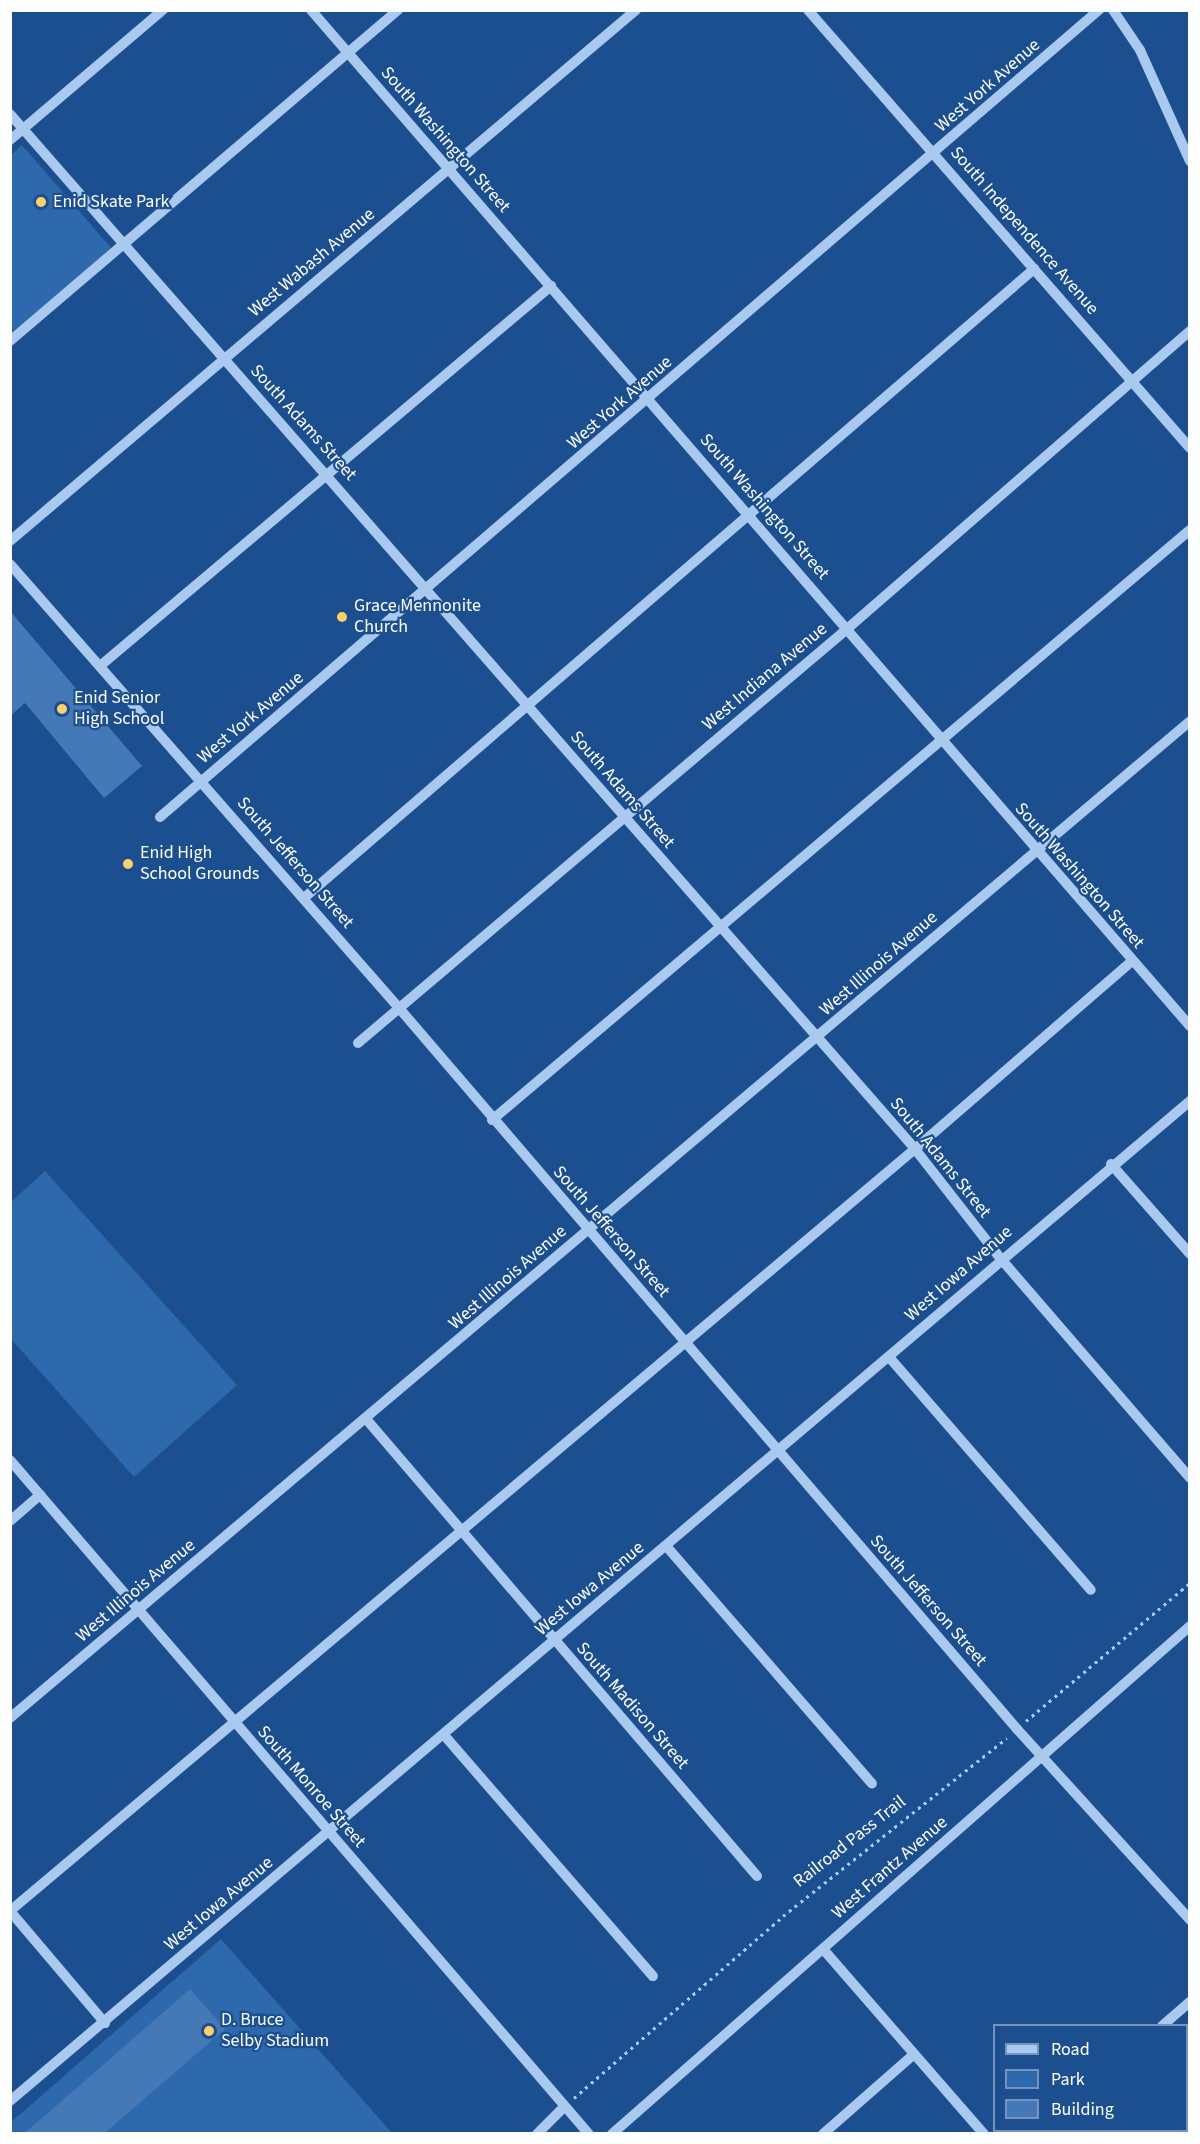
<!DOCTYPE html>
<html>
<head>
<meta charset="utf-8">
<style>
  body { margin:0 }
  #map { position:relative; width:1200px; height:2144px; overflow:hidden; background:#1b4f8f; font-family:"Source Sans 3",sans-serif }
  div>[style] { position:absolute }
  [style*='--x'] { left:calc(var(--x)*1px); top:calc(var(--y)*1px); width:calc(var(--w)*1px); rotate:calc(var(--a)*1deg) }
  .green>* { inset:0; background:#2e69ad }
  .building>* { inset:0; background:#4478b7 }
  .path>* { height:3px; margin-top:-1.5px; transform-origin:0; background:repeating-linear-gradient(90deg,#a9c9ee 0 3px,transparent 0 7.5px) }
  .minor>* { height:10px; margin:-5px; padding:0 5px; transform-origin:5px; border-radius:5px; background:#a9c9ee }
  .dots>* { width:16px; height:16px; translate:-50% -50%; box-sizing:border-box; border:3px solid #1b4f8f; border-radius:50% }
  span { translate:-50% -50%; white-space:nowrap; text-align:center; line-height:1.15; -webkit-text-stroke:4.5px #1b4f8f; paint-order:stroke }
  .street-label { font-size:18px; color:#fff }
  .poi-label { font-size:18px; color:#fff }
  .left { translate:0 -50%; text-align:left }
  .frame { position:absolute; inset:0; border:12px solid #fff; pointer-events:none }
  .legend { position:absolute; left:993px; top:2024px; width:195px; height:108px; box-sizing:border-box; background:#1b4f8f; border:2px solid #7695bc; margin:0; padding:8px 10px; list-style:none; font-size:18px; color:#fff }
  .legend li { display:flex; align-items:center; gap:12px; height:30px }
  .legend b { width:30px; border:2px solid #7695bc }
</style>
</head>
<body>
<div id="map">
  <div class="green">
    <div style="clip-path:polygon(22px 145px,112px 249px,11px 333px,11px 155px)"></div>
    <div style="clip-path:polygon(45px 1171px,237px 1385px,134px 1477px,11px 1339px,11px 1202px)"></div>
    <div style="clip-path:polygon(221px 1939px,392px 2133px,11px 2134px,10px 2123px)"></div>
  </div>
  <div class="building">
    <div style="clip-path:polygon(10px 611px,142px 766px,104px 798px,25px 703px,10px 716px)"></div>
    <div style="clip-path:polygon(190px 1989px,225px 2029px,105px 2133px,25px 2133px)"></div>
  </div>
  <div class="path">
    <div style="--x:1026;--y:1721;--w:214;--a:-40.1"></div>
    <div style="--x:574;--y:2098;--w:277;--a:-41"></div>
    <div style="--x:783;--y:1916;--w:286;--a:-38.5"></div>
  </div>
  <div class="minor">
    <div style="--x:311;--y:10;--w:1343;--a:49.14"></div>
    <div style="--x:808;--y:10;--w:581;--a:48.91"></div>
    <div style="--x:1113;--y:10;--w:48;--a:56"></div>
    <div style="--x:1140;--y:50;--w:122;--a:65.8"></div>
    <div style="--x:10;--y:114;--w:1375;--a:48.83"></div>
    <div style="--x:915;--y:1149;--w:140;--a:52"></div>
    <div style="--x:1001;--y:1259;--w:289;--a:49.2"></div>
    <div style="--x:10;--y:140;--w:201;--a:-40.4"></div>
    <div style="--x:10;--y:341;--w:510;--a:-40.47"></div>
    <div style="--x:10;--y:541;--w:821;--a:-40.31"></div>
    <div style="--x:10;--y:564;--w:590;--a:48.78"></div>
    <div style="--x:399;--y:1008;--w:950;--a:49.4"></div>
    <div style="--x:1017;--y:1729;--w:258;--a:47.8"></div>
    <div style="--x:100;--y:666;--w:590;--a:-40.12"></div>
    <div style="--x:160;--y:817;--w:1238;--a:-40.68"></div>
    <div style="--x:304;--y:898;--w:964;--a:-40.75"></div>
    <div style="--x:358;--y:1043;--w:641;--a:-40.25"></div>
    <div style="--x:847;--y:629;--w:454;--a:-41"></div>
    <div style="--x:492;--y:1120;--w:914;--a:-40.21"></div>
    <div style="--x:1111;--y:1164;--w:120;--a:48.7"></div>
    <div style="--x:889;--y:1357;--w:308;--a:49.1"></div>
    <div style="--x:367;--y:1420;--w:600;--a:49.46"></div>
    <div style="--x:10;--y:1460;--w:889;--a:49.34"></div>
    <div style="--x:10;--y:1521;--w:40;--a:-41"></div>
    <div style="--x:667;--y:1547;--w:313;--a:49.1"></div>
    <div style="--x:10;--y:1718;--w:1545;--a:-40.19"></div>
    <div style="--x:444;--y:1735;--w:319;--a:49.1"></div>
    <div style="--x:10;--y:1911;--w:1183;--a:-40.1"></div>
    <div style="--x:915;--y:1149;--w:286;--a:-40.9"></div>
    <div style="--x:10;--y:1911;--w:147;--a:49.7"></div>
    <div style="--x:823;--y:1949;--w:245;--a:49"></div>
    <div style="--x:1162;--y:2026;--w:37;--a:-41"></div>
    <div style="--x:10;--y:2101;--w:1547;--a:-40.28"></div>
    <div style="--x:1172;--y:2130;--w:4;--a:63"></div>
    <div style="--x:537;--y:2134;--w:38;--a:-45"></div>
    <div style="--x:612;--y:2134;--w:770;--a:-41.31"></div>
    <div style="--x:823;--y:2134;--w:121;--a:-41.3"></div>
    <div style="--x:1038;--y:2134;--w:5;--a:-53"></div>
  </div>
  <div class="dots">
    <div style="left:41px;top:202px;background:#ffd166"></div>
    <div style="left:342px;top:617px;background:#ffd166"></div>
    <div style="left:62px;top:709px;background:#ffd166"></div>
    <div style="left:128px;top:864px;background:#ffd166"></div>
    <div style="left:209px;top:2031px;background:#ffd166"></div>
  </div>
  <div class="street-label">
    <span style="left:988px;top:86px;rotate:-41deg">West York Avenue</span>
    <span style="left:445px;top:140px;rotate:49deg">South Washington Street</span>
    <span style="left:1024px;top:231px;rotate:49deg">South Independence Avenue</span>
    <span style="left:312px;top:263px;rotate:-40deg">West Wabash Avenue</span>
    <span style="left:620px;top:403px;rotate:-41deg">West York Avenue</span>
    <span style="left:303px;top:423px;rotate:48deg">South Adams Street</span>
    <span style="left:764px;top:507px;rotate:49deg">South Washington Street</span>
    <span style="left:765px;top:677px;rotate:-40deg">West Indiana Avenue</span>
    <span style="left:251px;top:718px;rotate:-40deg">West York Avenue</span>
    <span style="left:622px;top:790px;rotate:49deg">South Adams Street</span>
    <span style="left:295px;top:863px;rotate:49deg">South Jefferson Street</span>
    <span style="left:1079px;top:876px;rotate:49deg">South Washington Street</span>
    <span style="left:879px;top:964px;rotate:-41deg">West Illinois Avenue</span>
    <span style="left:940px;top:1158px;rotate:51deg">South Adams Street</span>
    <span style="left:611px;top:1232px;rotate:49deg">South Jefferson Street</span>
    <span style="left:959px;top:1274px;rotate:-41deg">West Iowa Avenue</span>
    <span style="left:508px;top:1278px;rotate:-41deg">West Illinois Avenue</span>
    <span style="left:590px;top:1589px;rotate:-40deg">West Iowa Avenue</span>
    <span style="left:136px;top:1591px;rotate:-40deg">West Illinois Avenue</span>
    <span style="left:928px;top:1601px;rotate:49deg">South Jefferson Street</span>
    <span style="left:632px;top:1706px;rotate:49deg">South Madison Street</span>
    <span style="left:311px;top:1787px;rotate:49deg">South Monroe Street</span>
    <span style="left:850px;top:1842px;rotate:-38deg">Railroad Pass Trail</span>
    <span style="left:890px;top:1868px;rotate:-41deg">West Frantz Avenue</span>
    <span style="left:219px;top:1904px;rotate:-40deg">West Iowa Avenue</span>
  </div>
  <div class="poi-label">
    <span class="left" style="left:53px;top:202px">Enid Skate Park</span>
    <span class="left" style="left:354px;top:617px">Grace Mennonite<br>Church</span>
    <span class="left" style="left:74px;top:709px">Enid Senior<br>High School</span>
    <span class="left" style="left:140px;top:864px">Enid High<br>School Grounds</span>
    <span class="left" style="left:221px;top:2031px">D. Bruce<br>Selby Stadium</span>
  </div>
  <div class="frame"></div>
  <ul class="legend">
  <li><b style="height:8px;background:#a9c9ee"></b>Road</li>
  <li><b style="height:16px;background:#2e69ad"></b>Park</li>
  <li><b style="height:16px;background:#4478b7"></b>Building</li>
  </ul>
</div>
</body>
</html>
